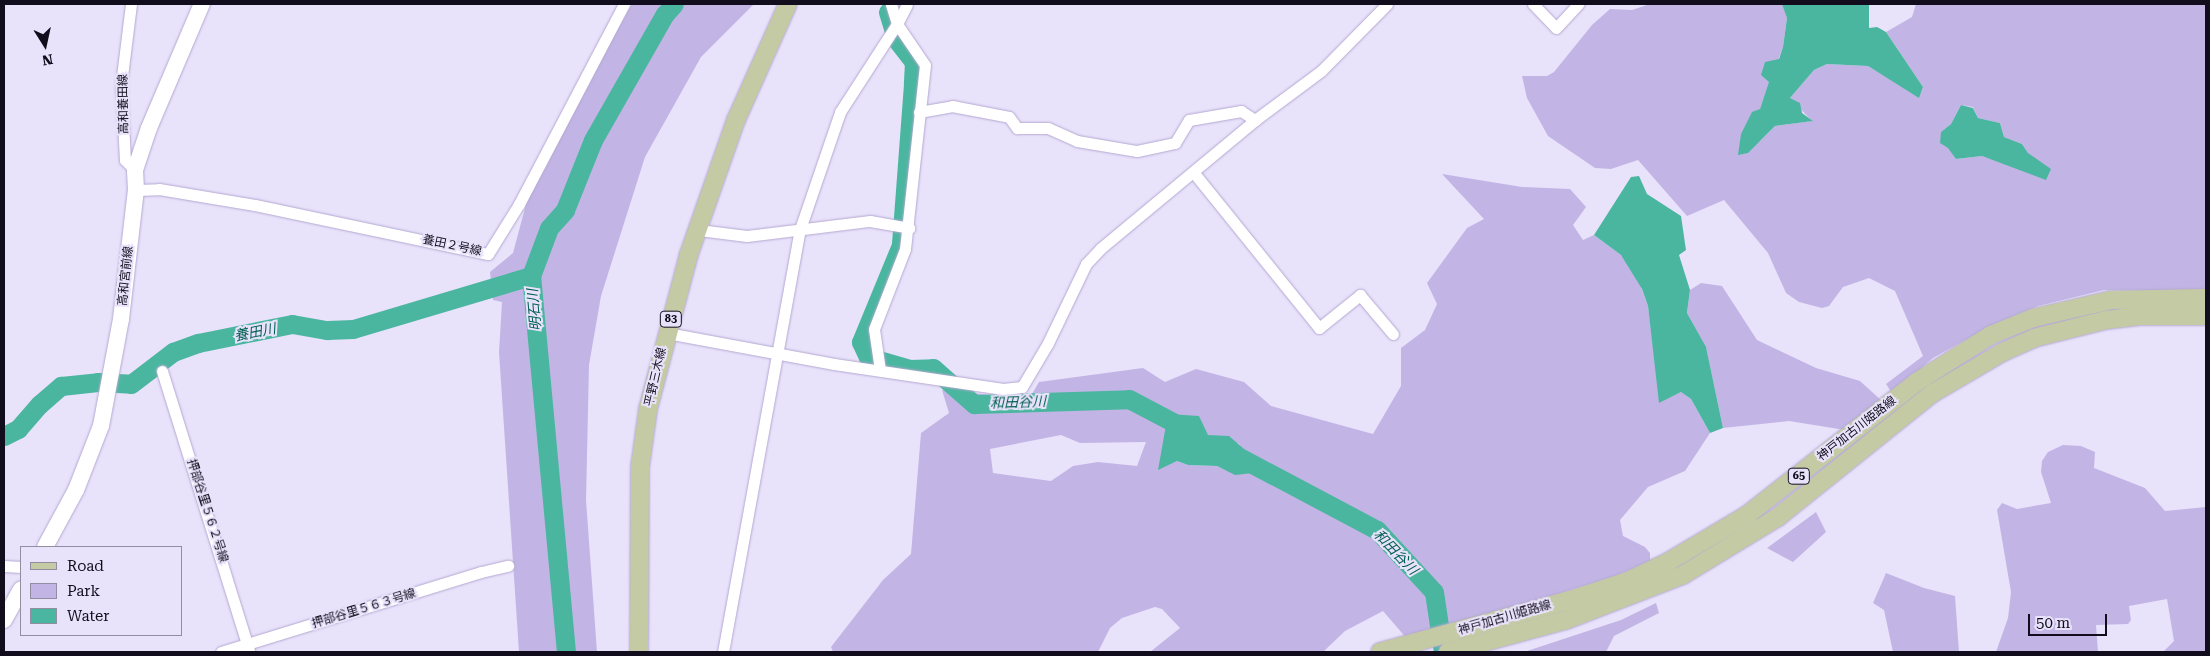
<!DOCTYPE html>
<html>
<head>
<meta charset="utf-8">
<style>
  body { margin:0 }
  #map { position:relative; width:2210px; height:656px; overflow:hidden; background:#e9e2fb; font-family:"Roboto Serif","Noto Sans JP",serif }
  div>[style] { position:absolute }
  [style*='--x'] { left:calc(var(--x)*1px); top:calc(var(--y)*1px); width:calc(var(--w)*1px); rotate:calc(var(--a)*1deg) }
  .green>* { inset:0; background:#c2b5e5 }
  .water>* { inset:0; background:#4bb6a0 }
  .river>* { height:19px; margin:-9.5px; padding:0 9.5px; transform-origin:9.5px; border-radius:9.5px; background:#4bb6a0 }
  .roads { filter:drop-shadow(0 0 1px #b4a8d1) drop-shadow(0 0 1px #b4a8d1) }
  .street>* { height:11px; margin:-5.5px; padding:0 5.5px; transform-origin:5.5px; border-radius:5.5px; background:#fff }
  .secondary>* { height:16px; margin:-8px; padding:0 8px; transform-origin:8px; border-radius:8px; background:#fff }
  .primary>* { height:18px; margin:-9px; padding:0 9px; transform-origin:9px; border-radius:9px; background:#c4cba4 }
  span { translate:-50% -50%; white-space:nowrap; text-align:center; line-height:1.15; -webkit-text-stroke:4px #e9e2fb; paint-order:stroke }
  .shield-label span { padding:1px 4px; background:#e9e2fb; border:1px solid; border-radius:4px; -webkit-text-stroke-width:0 }
  .shield-label { font-size:11px; color:#120d1c; font-weight:700 }
  .street-label { font-size:12px; color:#120d1c }
  .water-label { font-size:14px; color:#005e50; font-style:italic }
  .frame { position:absolute; inset:0; border:5px solid #120d1c; pointer-events:none }
  .legend { position:absolute; left:20px; top:546px; width:162px; height:90px; box-sizing:border-box; background:#e9e2fb; border:1px solid #938da2; margin:0; padding:6px 9px; list-style:none; font-size:15px; color:#120d1c }
  .legend li { display:flex; align-items:center; gap:10px; height:25px }
  .legend b { width:25px; border:1px solid #938da2 }
  .north { position:absolute; left:20px; top:20px; width:50px; height:50px; -webkit-text-stroke:4px #e9e2fb; paint-order:stroke; rotate:170deg; font-size:14px; font-weight:700; line-height:20px; text-align:center; color:#120d1c }
  .north::after { content:''; display:block; margin:auto; width:18px; height:22px; background:#120d1c; clip-path:polygon(50% 0,100% 100%,50% 72%,0 100%) }
  .scale { position:absolute; left:2028px; top:614px; width:79px; height:22px; box-sizing:border-box; border:2px solid #120d1c; border-top:0; padding-left:6px; font-size:15px; line-height:18px; white-space:nowrap; color:#120d1c; -webkit-text-stroke:4px #e9e2fb; paint-order:stroke }
</style>
</head>
<body>
<div id="map">
  <div class="green">
    <div style="clip-path:polygon(632px 4px,754px 4px,701px 57px,645px 157px,601px 296px,589px 365px,586px 500px,597px 652px,519px 652px,499px 352px,502px 302px,493px 300px,490px 272px,513px 253px,532px 182px)"></div>
    <div style="clip-path:polygon(evenodd,1650px 4px,1785px 5px,1787px 18px,1783px 47px,1760px 109px,1760px 141px,1775px 126px,1812px 121px,1790px 98px,1814px 70px,1827px 64px,1868px 66px,1919px 97px,1923px 87px,1886px 32px,1912px 17px,1916px 4px,2206px 4px,2206px 290px,2104px 290px,2038px 306px,1994px 324px,1933px 358px,1892px 393px,1886px 384px,1923px 356px,1895px 291px,1869px 278px,1843px 287px,1829px 306px,1822px 308px,1799px 302px,1786px 293px,1768px 253px,1724px 200px,1687px 216px,1638px 160px,1611px 169px,1595px 168px,1548px 136px,1527px 98px,1522px 76px,1547px 76px,1554px 72px,1592px 25px,1610px 9px,1632px 10px,1650px 4px,1961px 105px,1973px 107px,1978px 118px,2000px 123px,2004px 137px,2022px 144px,2028px 153px,2013px 166px,1982px 156px,1956px 159px,1941px 132px,1951px 124px,1961px 105px)"></div>
    <div style="clip-path:polygon(evenodd,1442px 174px,1522px 187px,1570px 189px,1586px 207px,1573px 225px,1583px 240px,1594px 235px,1621px 255px,1637px 276px,1648px 306px,1660px 402px,1681px 392px,1691px 399px,1710px 433px,1685px 471px,1648px 487px,1620px 520px,1623px 536px,1645px 547px,1650px 553px,1650px 561px,1615px 576px,1408px 640px,1383px 611px,1345px 631px,1323px 652px,1150px 652px,1180px 628px,1162px 609px,1155px 607px,1122px 618px,1110px 628px,1098px 652px,833px 652px,831px 647px,883px 580px,911px 554px,921px 433px,949px 413px,942px 390px,1029px 399px,1039px 382px,1143px 368px,1165px 382px,1196px 369px,1244px 382px,1271px 406px,1373px 434px,1401px 386px,1401px 348px,1425px 330px,1437px 304px,1427px 283px,1467px 228px,1484px 219px,1442px 174px,1061px 435px,1080px 443px,1146px 442px,1137px 466px,1098px 462px,1073px 466px,1051px 481px,993px 473px,990px 449px,1061px 435px,1442px 174px,1208px 435px,1239px 444px,1243px 451px,1261px 462px,1263px 472px,1235px 474px,1217px 466px,1188px 465px,1177px 461px,1158px 469px,1208px 435px)"></div>
    <div style="clip-path:polygon(1701px 283px,1722px 286px,1757px 340px,1816px 368px,1860px 381px,1882px 401px,1845px 430px,1789px 421px,1723px 428px,1706px 348px,1687px 313px,1690px 290px)"></div>
    <div style="clip-path:polygon(2063px 445px,2081px 446px,2095px 452px,2094px 468px,2145px 488px,2165px 511px,2206px 507px,2206px 652px,2163px 652px,2174px 641px,2167px 599px,2129px 606px,2131px 620px,2128px 624px,2096px 625px,2098px 652px,1996px 652px,2008px 618px,2011px 592px,1997px 510px,2002px 503px,2017px 509px,2051px 503px,2041px 472px,2042px 461px,2048px 452px)"></div>
    <div style="clip-path:polygon(1816px 512px,1826px 532px,1793px 562px,1767px 548px)"></div>
    <div style="clip-path:polygon(1886px 573px,1924px 588px,1955px 596px,1959px 652px,1893px 652px,1884px 610px,1873px 603px)"></div>
    <div style="clip-path:polygon(1656px 603px,1659px 613px,1614px 636px,1606px 652px,1524px 652px,1621px 620px)"></div>
  </div>
  <div class="water">
    <div style="clip-path:polygon(1782px 4px,1869px 4px,1869px 28px,1877px 27px,1886px 32px,1923px 87px,1919px 98px,1868px 66px,1827px 64px,1814px 70px,1790px 98px,1800px 103px,1802px 113px,1813px 121px,1775px 126px,1748px 153px,1738px 155px,1741px 134px,1752px 112px,1760px 109px,1769px 82px,1761px 75px,1765px 62px,1779px 59px,1783px 47px,1787px 18px)"></div>
    <div style="clip-path:polygon(1961px 105px,1973px 108px,1978px 118px,2000px 123px,2004px 137px,2022px 144px,2028px 153px,2051px 169px,2046px 180px,1982px 156px,1956px 159px,1948px 148px,1940px 143px,1941px 132px,1951px 124px)"></div>
    <div style="clip-path:polygon(1639px 176px,1647px 194px,1681px 216px,1686px 250px,1679px 255px,1690px 290px,1687px 313px,1706px 347px,1723px 428px,1710px 433px,1691px 399px,1681px 392px,1659px 403px,1648px 306px,1642px 289px,1621px 255px,1594px 235px,1631px 177px)"></div>
    <div style="clip-path:polygon(1168px 414px,1199px 416px,1208px 435px,1229px 436px,1266px 468px,1263px 472px,1235px 475px,1217px 466px,1188px 465px,1177px 461px,1158px 470px)"></div>
  </div>
  <div class="river">
    <div style="--x:888;--y:12;--w:28;--a:73"></div>
    <div style="--x:896;--y:39;--w:29;--a:52"></div>
    <div style="--x:914;--y:62;--w:22;--a:93"></div>
    <div style="--x:913;--y:84;--w:161;--a:94.3"></div>
    <div style="--x:901;--y:245;--w:105;--a:112.4"></div>
    <div style="--x:861;--y:342;--w:17;--a:65"></div>
    <div style="--x:868;--y:357;--w:44;--a:15.9"></div>
    <div style="--x:910;--y:369;--w:23;--a:-2"></div>
    <div style="--x:933;--y:368;--w:55;--a:41.3"></div>
    <div style="--x:974;--y:404;--w:155;--a:-1.8"></div>
    <div style="--x:1129;--y:399;--w:69;--a:27.7"></div>
    <div style="--x:4;--y:436;--w:16;--a:-27"></div>
    <div style="--x:18;--y:429;--w:33;--a:-49"></div>
    <div style="--x:40;--y:404;--w:28;--a:-41"></div>
    <div style="--x:61;--y:386;--w:37;--a:-6"></div>
    <div style="--x:98;--y:382;--w:33;--a:3"></div>
    <div style="--x:131;--y:384;--w:53;--a:-37.3"></div>
    <div style="--x:173;--y:352;--w:27;--a:-20"></div>
    <div style="--x:198;--y:343;--w:96;--a:-11.4"></div>
    <div style="--x:292;--y:324;--w:36;--a:10"></div>
    <div style="--x:327;--y:330;--w:26;--a:-2"></div>
    <div style="--x:353;--y:329;--w:186;--a:-16.6"></div>
    <div style="--x:1241;--y:458;--w:154;--a:27.9"></div>
    <div style="--x:1377;--y:530;--w:84;--a:47.4"></div>
    <div style="--x:1434;--y:592;--w:61;--a:81.5"></div>
    <div style="--x:566;--y:652;--w:378;--a:-95.3"></div>
    <div style="--x:531;--y:276;--w:51;--a:-69.4"></div>
    <div style="--x:549;--y:228;--w:24;--a:-48"></div>
    <div style="--x:565;--y:210;--w:75;--a:-68.2"></div>
    <div style="--x:593;--y:140;--w:145;--a:-60.3"></div>
    <div style="--x:665;--y:14;--w:13;--a:-48"></div>
  </div>
  <div class="roads">
    <div class="street">
      <div style="--x:131;--y:4;--w:81;--a:97.1"></div>
      <div style="--x:121;--y:84;--w:76;--a:87"></div>
      <div style="--x:125;--y:160;--w:14;--a:45"></div>
      <div style="--x:1533;--y:4;--w:33;--a:46"></div>
      <div style="--x:1556;--y:28;--w:33;--a:-47"></div>
      <div style="--x:919;--y:112;--w:34;--a:-10"></div>
      <div style="--x:952;--y:106;--w:58;--a:10.9"></div>
      <div style="--x:1009;--y:117;--w:14;--a:54"></div>
      <div style="--x:1017;--y:128;--w:31;--a:0"></div>
      <div style="--x:1048;--y:128;--w:32;--a:24"></div>
      <div style="--x:1077;--y:141;--w:61;--a:9.5"></div>
      <div style="--x:1137;--y:151;--w:39;--a:-12"></div>
      <div style="--x:1175;--y:143;--w:27;--a:-59"></div>
      <div style="--x:1189;--y:120;--w:53;--a:-9.8"></div>
      <div style="--x:1241;--y:111;--w:17;--a:33"></div>
      <div style="--x:1194;--y:173;--w:199;--a:51.1"></div>
      <div style="--x:1319;--y:328;--w:53;--a:-38.8"></div>
      <div style="--x:1360;--y:295;--w:51;--a:49.8"></div>
      <div style="--x:136;--y:190;--w:23;--a:-2"></div>
      <div style="--x:159;--y:189;--w:97;--a:9.5"></div>
      <div style="--x:255;--y:205;--w:238;--a:11.9"></div>
      <div style="--x:488;--y:254;--w:59;--a:-58.2"></div>
      <div style="--x:519;--y:204;--w:226;--a:-62.3"></div>
      <div style="--x:699;--y:230;--w:48;--a:7.1"></div>
      <div style="--x:747;--y:236;--w:124;--a:-7"></div>
      <div style="--x:870;--y:221;--w:40;--a:10"></div>
      <div style="--x:667;--y:333;--w:170;--a:10.5"></div>
      <div style="--x:834;--y:364;--w:171;--a:8.4"></div>
      <div style="--x:1003;--y:389;--w:19;--a:-6"></div>
      <div style="--x:1022;--y:387;--w:51;--a:-59.4"></div>
      <div style="--x:1048;--y:343;--w:88;--a:-64.3"></div>
      <div style="--x:1086;--y:264;--w:22;--a:-47"></div>
      <div style="--x:1101;--y:248;--w:200;--a:-39.7"></div>
      <div style="--x:1255;--y:120;--w:82;--a:-36.6"></div>
      <div style="--x:1321;--y:71;--w:94;--a:-45.4"></div>
      <div style="--x:880;--y:370;--w:41;--a:-98.3"></div>
      <div style="--x:874;--y:329;--w:86;--a:-68.8"></div>
      <div style="--x:905;--y:249;--w:185;--a:-83.8"></div>
      <div style="--x:925;--y:65;--w:50;--a:-124.3"></div>
      <div style="--x:897;--y:24;--w:21;--a:-107"></div>
      <div style="--x:162;--y:371;--w:293;--a:72.7"></div>
      <div style="--x:4;--y:566;--w:17;--a:3"></div>
      <div style="--x:221;--y:652;--w:272;--a:-17.1"></div>
      <div style="--x:481;--y:572;--w:28;--a:-13"></div>
      <div style="--x:723;--y:652;--w:427;--a:-79.7"></div>
      <div style="--x:799;--y:232;--w:127;--a:-71.1"></div>
      <div style="--x:840;--y:112;--w:105;--a:-57.1"></div>
      <div style="--x:897;--y:24;--w:22;--a:-63"></div>
    </div>
    <div class="secondary">
      <div style="--x:45;--y:547;--w:65;--a:-61.5"></div>
      <div style="--x:76;--y:490;--w:69;--a:-68.7"></div>
      <div style="--x:101;--y:426;--w:109;--a:-79.4"></div>
      <div style="--x:121;--y:319;--w:130;--a:-83.4"></div>
      <div style="--x:136;--y:190;--w:20;--a:-93"></div>
      <div style="--x:135;--y:170;--w:44;--a:-71.6"></div>
      <div style="--x:149;--y:128;--w:135;--a:-66.9"></div>
      <div style="--x:4;--y:620;--w:35;--a:-61"></div>
    </div>
    <div class="primary">
      <div style="--x:639;--y:652;--w:185;--a:-89.7"></div>
      <div style="--x:640;--y:467;--w:59;--a:-82.1"></div>
      <div style="--x:648;--y:409;--w:160;--a:-75.2"></div>
      <div style="--x:689;--y:254;--w:142;--a:-70.7"></div>
      <div style="--x:736;--y:120;--w:127;--a:-65.9"></div>
      <div style="--x:1380;--y:652;--w:197;--a:-15.3"></div>
      <div style="--x:1570;--y:600;--w:61;--a:-18.1"></div>
      <div style="--x:1628;--y:581;--w:44;--a:-25.4"></div>
      <div style="--x:1668;--y:562;--w:92;--a:-30.7"></div>
      <div style="--x:1747;--y:515;--w:217;--a:-38.1"></div>
      <div style="--x:1918;--y:381;--w:86;--a:-32.2"></div>
      <div style="--x:1991;--y:335;--w:45;--a:-22"></div>
      <div style="--x:2033;--y:318;--w:80;--a:-13"></div>
      <div style="--x:2111;--y:300;--w:95;--a:-1.2"></div>
      <div style="--x:1448;--y:652;--w:122;--a:-15.2"></div>
      <div style="--x:1566;--y:620;--w:125;--a:-21"></div>
      <div style="--x:1683;--y:575;--w:111;--a:-31.4"></div>
      <div style="--x:1778;--y:517;--w:198;--a:-38.7"></div>
      <div style="--x:1933;--y:393;--w:81;--a:-30.4"></div>
      <div style="--x:2003;--y:352;--w:34;--a:-24"></div>
      <div style="--x:2034;--y:338;--w:74;--a:-14"></div>
      <div style="--x:2106;--y:320;--w:33;--a:-7"></div>
      <div style="--x:2139;--y:316;--w:67;--a:0"></div>
    </div>
  </div>
  <div class="shield-label">
    <span style="left:671px;top:319px">83</span>
    <span style="left:1799px;top:476px">65</span>
  </div>
  <div class="street-label">
    <span style="left:124px;top:104px;rotate:-91deg">高和養田線</span>
    <span style="left:452px;top:246px;rotate:12deg">養田２号線</span>
    <span style="left:126px;top:276px;rotate:-84deg">高和宮前線</span>
    <span style="left:656px;top:377px;rotate:-77deg">平野三木線</span>
    <span style="left:1857px;top:429px;rotate:-38deg">神戸加古川姫路線</span>
    <span style="left:207px;top:511px;rotate:72deg">押部谷里５６２号線</span>
    <span style="left:364px;top:609px;rotate:-17deg">押部谷里５６３号線</span>
    <span style="left:1505px;top:618px;rotate:-16deg">神戸加古川姫路線</span>
  </div>
  <div class="water-label">
    <span style="left:534px;top:310px;rotate:-95deg">明石川</span>
    <span style="left:255px;top:332px;rotate:-11deg">養田川</span>
    <span style="left:1018px;top:402px;rotate:-2deg">和田谷川</span>
    <span style="left:1396px;top:552px;rotate:46deg">和田谷川</span>
  </div>
  <div class="frame"></div>
  <ul class="legend">
  <li><b style="height:6px;background:#c4cba4"></b>Road</li>
  <li><b style="height:14px;background:#c2b5e5"></b>Park</li>
  <li><b style="height:14px;background:#4bb6a0"></b>Water</li>
  </ul>
  <div class="north">N</div>
  <div class="scale">50 m</div>
</div>
</body>
</html>
